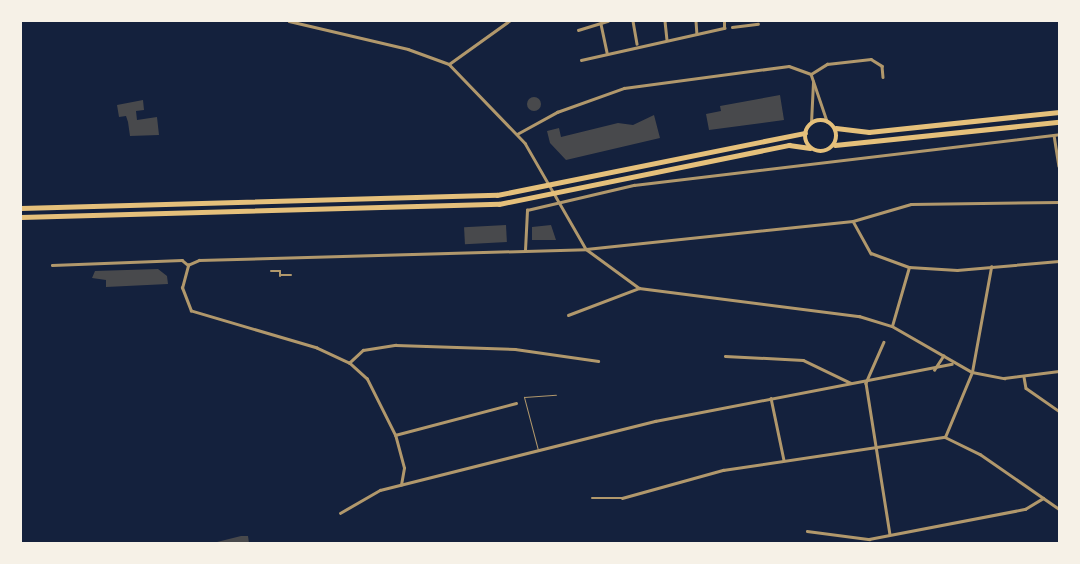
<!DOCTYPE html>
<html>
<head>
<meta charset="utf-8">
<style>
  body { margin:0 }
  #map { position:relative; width:1080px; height:564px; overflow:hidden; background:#14213d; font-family:Signika,sans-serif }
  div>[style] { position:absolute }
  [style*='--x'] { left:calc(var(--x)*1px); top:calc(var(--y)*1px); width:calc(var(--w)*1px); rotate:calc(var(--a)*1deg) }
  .building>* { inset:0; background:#48494c; transform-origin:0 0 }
  .round { border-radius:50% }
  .service>* { height:1px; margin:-0.5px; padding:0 0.5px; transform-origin:0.5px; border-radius:0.5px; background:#b1986c }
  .pedestrian>* { height:2px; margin:-1px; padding:0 1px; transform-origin:1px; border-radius:1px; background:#b1986c }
  .minor>* { height:2.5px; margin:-1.25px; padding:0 1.25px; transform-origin:1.25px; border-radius:1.25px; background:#b1986c }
  .primary>* { height:4.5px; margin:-2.25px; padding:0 2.25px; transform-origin:2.25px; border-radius:2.25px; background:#e5c07b }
  .primary>.ring { margin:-2.25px; padding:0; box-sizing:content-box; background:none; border:4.5px solid #e5c07b; border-radius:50% }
  span { translate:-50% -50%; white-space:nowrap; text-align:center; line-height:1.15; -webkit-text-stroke:4px #f6f1e7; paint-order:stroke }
  .frame { position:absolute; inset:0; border:22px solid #f6f1e7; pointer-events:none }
</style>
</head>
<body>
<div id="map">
  <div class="building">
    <div style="clip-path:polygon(780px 95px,784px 120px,709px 130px,706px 114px,721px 111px,720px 106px)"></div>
    <div class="round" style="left:527px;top:97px;width:14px;height:14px"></div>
    <div style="clip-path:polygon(143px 100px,144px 110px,136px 111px,137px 120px,157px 117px,159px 135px,130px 136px,128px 122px,126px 116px,119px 117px,117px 105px)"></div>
    <div style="clip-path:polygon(654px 115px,660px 138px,566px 160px,550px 143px,547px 131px,559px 128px,561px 137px,618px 123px,633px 125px)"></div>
    <div style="left:506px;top:225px;width:17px;height:42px;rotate:87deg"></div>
    <div style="clip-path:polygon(551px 225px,556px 240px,532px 240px,532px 227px)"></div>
    <div style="clip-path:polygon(158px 269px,167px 276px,168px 284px,106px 287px,106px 280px,92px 278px,95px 271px)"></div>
    <div style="clip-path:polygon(241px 536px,248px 536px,249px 543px,213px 543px)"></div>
  </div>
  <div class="service">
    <div style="--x:1059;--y:312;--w:2;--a:90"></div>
    <div style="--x:538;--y:450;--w:55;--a:-104.8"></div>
    <div style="--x:524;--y:397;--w:32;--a:-4"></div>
  </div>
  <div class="pedestrian">
    <div style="--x:271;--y:271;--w:9;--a:0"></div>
    <div style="--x:280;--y:271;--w:5;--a:90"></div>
    <div style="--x:280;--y:275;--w:11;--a:0"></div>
  </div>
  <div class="minor">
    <div style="--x:289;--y:21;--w:122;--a:13.2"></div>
    <div style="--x:408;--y:49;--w:44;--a:20.1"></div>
    <div style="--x:449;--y:64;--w:110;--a:46.1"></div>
    <div style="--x:525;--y:143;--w:122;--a:60.1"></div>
    <div style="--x:586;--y:249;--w:66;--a:36.3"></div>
    <div style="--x:639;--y:288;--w:222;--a:7.3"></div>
    <div style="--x:859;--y:316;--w:34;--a:17"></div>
    <div style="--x:892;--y:326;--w:92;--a:29.9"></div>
    <div style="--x:972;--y:372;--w:33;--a:11"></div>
    <div style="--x:1004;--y:378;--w:55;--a:-7.3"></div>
    <div style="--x:633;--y:21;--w:23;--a:80"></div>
    <div style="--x:665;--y:21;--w:18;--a:84"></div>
    <div style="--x:696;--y:21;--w:13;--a:86"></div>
    <div style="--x:601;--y:24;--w:29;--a:78"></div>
    <div style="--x:732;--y:27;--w:26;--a:-7"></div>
    <div style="--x:578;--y:30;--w:31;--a:-17"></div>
    <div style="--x:581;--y:60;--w:147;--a:-12.6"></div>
    <div style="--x:724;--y:28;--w:7;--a:-90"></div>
    <div style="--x:449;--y:64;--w:74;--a:-35.6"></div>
    <div style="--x:811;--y:74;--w:19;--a:-32"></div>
    <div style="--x:827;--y:64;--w:44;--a:-6.5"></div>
    <div style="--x:871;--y:59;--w:13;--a:32"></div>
    <div style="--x:882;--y:66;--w:11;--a:85"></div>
    <div style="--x:811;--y:123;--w:41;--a:-87.2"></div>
    <div style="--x:517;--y:134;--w:46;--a:-28.8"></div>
    <div style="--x:557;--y:112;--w:71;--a:-19.7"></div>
    <div style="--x:624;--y:88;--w:166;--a:-7.6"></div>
    <div style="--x:789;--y:66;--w:23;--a:20"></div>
    <div style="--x:811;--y:74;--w:50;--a:71.2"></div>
    <div style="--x:1054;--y:135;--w:31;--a:81"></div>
    <div style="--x:853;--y:221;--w:37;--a:61"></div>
    <div style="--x:871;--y:253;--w:40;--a:20.2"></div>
    <div style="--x:909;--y:267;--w:48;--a:3.6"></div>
    <div style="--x:957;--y:270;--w:102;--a:-5"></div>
    <div style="--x:525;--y:250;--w:40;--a:-87.1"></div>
    <div style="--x:527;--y:210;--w:110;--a:-13.2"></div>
    <div style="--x:634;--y:185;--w:428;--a:-6.8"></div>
    <div style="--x:52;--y:265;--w:130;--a:-2.2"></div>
    <div style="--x:182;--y:260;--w:8;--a:40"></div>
    <div style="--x:568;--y:315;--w:76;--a:-20.8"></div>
    <div style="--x:892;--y:326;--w:61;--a:-73.9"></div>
    <div style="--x:884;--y:342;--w:45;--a:113.7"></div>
    <div style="--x:866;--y:383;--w:153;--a:81"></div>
    <div style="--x:725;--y:356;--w:78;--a:2.9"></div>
    <div style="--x:803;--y:360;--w:53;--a:25.6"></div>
    <div style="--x:349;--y:363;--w:19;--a:-43"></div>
    <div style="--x:363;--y:350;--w:33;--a:-9"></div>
    <div style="--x:396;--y:345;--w:119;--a:1.9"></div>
    <div style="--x:515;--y:349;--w:84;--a:8.2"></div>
    <div style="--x:934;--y:370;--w:17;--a:-57"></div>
    <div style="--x:1024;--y:377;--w:11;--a:80"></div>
    <div style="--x:1026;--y:388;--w:40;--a:34.9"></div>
    <div style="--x:771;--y:398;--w:63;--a:78.2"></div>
    <div style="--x:395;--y:435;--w:125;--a:-14.8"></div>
    <div style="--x:945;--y:437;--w:70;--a:-67.4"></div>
    <div style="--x:972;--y:372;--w:107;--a:-79.7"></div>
    <div style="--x:401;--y:485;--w:17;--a:-80"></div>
    <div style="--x:404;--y:468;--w:34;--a:-105"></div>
    <div style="--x:395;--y:435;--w:63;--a:-116.6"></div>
    <div style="--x:367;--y:379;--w:24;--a:-138"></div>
    <div style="--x:349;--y:363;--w:35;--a:-155"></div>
    <div style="--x:317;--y:348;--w:131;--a:-163.6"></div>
    <div style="--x:191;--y:311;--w:25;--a:-111"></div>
    <div style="--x:182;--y:288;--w:24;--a:-75"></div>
    <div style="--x:188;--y:265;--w:12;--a:-24"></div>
    <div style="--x:199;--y:260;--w:387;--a:-1.6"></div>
    <div style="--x:586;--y:249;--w:268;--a:-6"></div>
    <div style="--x:853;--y:221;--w:60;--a:-16.3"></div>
    <div style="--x:911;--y:204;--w:148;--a:-0.8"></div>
    <div style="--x:592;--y:498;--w:30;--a:0"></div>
    <div style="--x:622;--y:498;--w:105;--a:-15.5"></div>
    <div style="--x:723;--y:470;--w:224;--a:-8.5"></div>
    <div style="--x:945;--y:437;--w:39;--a:26"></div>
    <div style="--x:980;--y:454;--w:96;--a:34.8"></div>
    <div style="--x:340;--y:513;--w:46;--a:-29.9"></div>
    <div style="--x:380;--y:490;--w:284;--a:-14.1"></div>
    <div style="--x:655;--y:421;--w:302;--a:-10.9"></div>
    <div style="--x:807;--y:531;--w:63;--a:7.4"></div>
    <div style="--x:869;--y:539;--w:159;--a:-10.9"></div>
    <div style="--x:1025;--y:509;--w:21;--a:-31"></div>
  </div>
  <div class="primary">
    <div class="ring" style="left:805px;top:120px;width:27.5px;height:27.5px"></div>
    <div style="--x:836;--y:128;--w:33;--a:7"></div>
    <div style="--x:869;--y:132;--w:191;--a:-6"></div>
    <div style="--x:835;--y:145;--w:225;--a:-5.9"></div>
    <div style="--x:21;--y:208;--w:476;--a:-1.6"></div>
    <div style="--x:497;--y:195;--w:314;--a:-11.4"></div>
    <div style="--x:21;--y:217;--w:478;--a:-1.6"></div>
    <div style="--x:499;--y:204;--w:296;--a:-11.5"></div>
    <div style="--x:789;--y:145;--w:21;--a:8"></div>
  </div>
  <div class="frame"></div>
</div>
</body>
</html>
